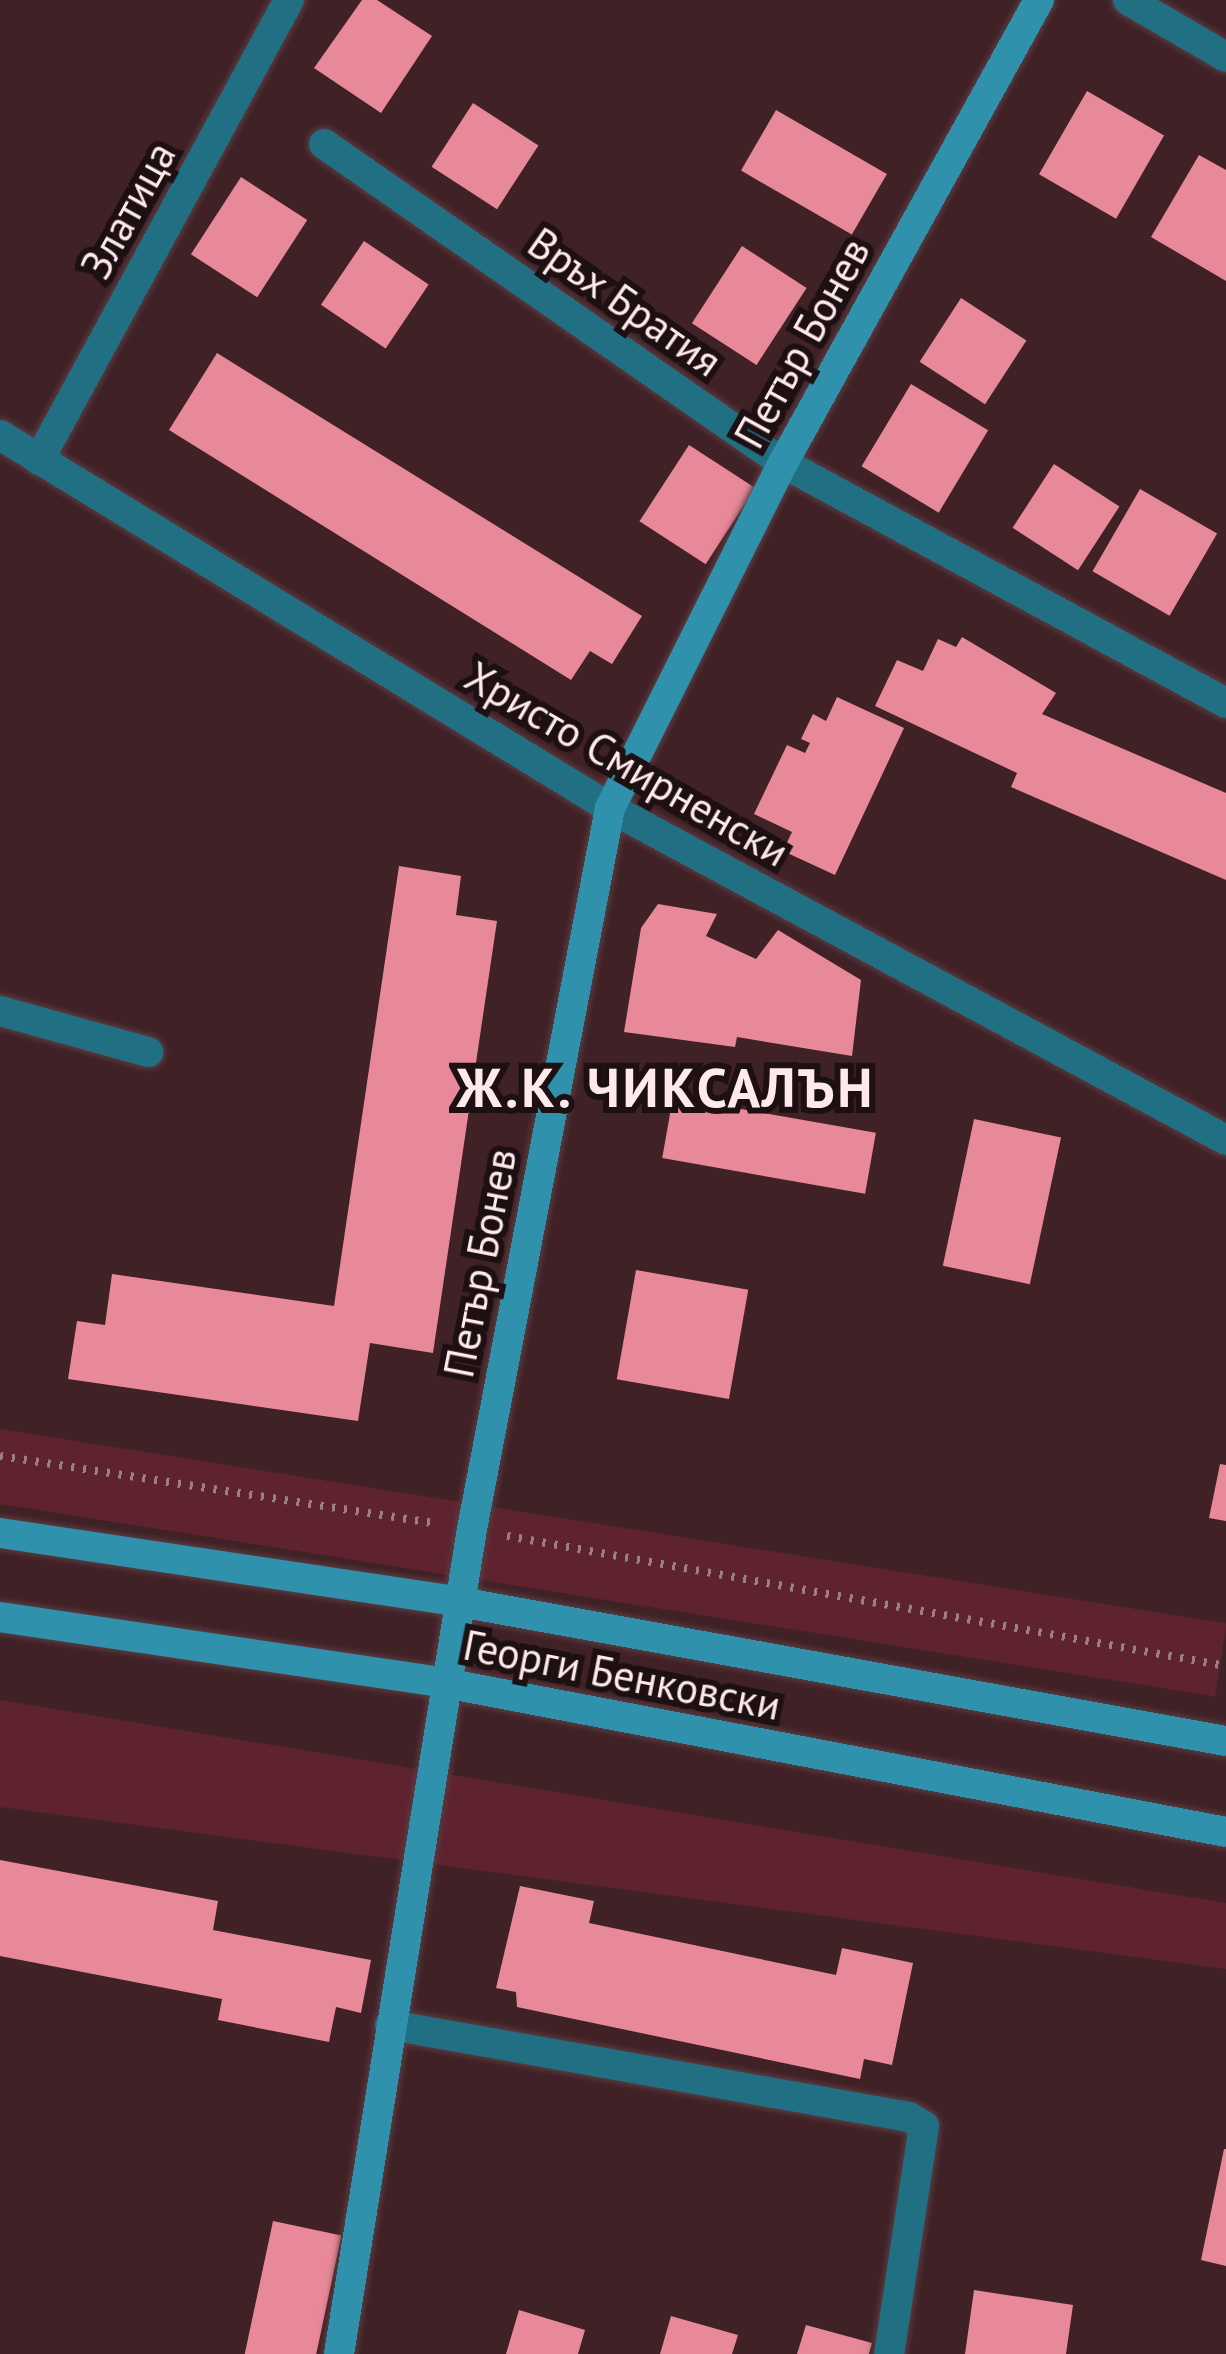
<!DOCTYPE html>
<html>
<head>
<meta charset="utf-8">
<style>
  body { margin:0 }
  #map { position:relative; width:1226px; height:2354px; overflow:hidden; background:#3f2126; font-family:"PT Sans",sans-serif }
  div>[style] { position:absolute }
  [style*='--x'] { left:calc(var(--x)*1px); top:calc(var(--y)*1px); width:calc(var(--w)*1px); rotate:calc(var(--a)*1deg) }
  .green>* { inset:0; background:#5e232f; transform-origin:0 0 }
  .building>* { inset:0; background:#e88999; transform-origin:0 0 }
  .path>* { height:8px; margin-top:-4px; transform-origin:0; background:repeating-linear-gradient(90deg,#9a8084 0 3px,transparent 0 12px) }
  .roads { filter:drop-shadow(0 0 3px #5a3d42) drop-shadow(0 0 3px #5a3d42) }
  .street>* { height:30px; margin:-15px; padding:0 15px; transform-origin:15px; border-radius:15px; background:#216f83 }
  .secondary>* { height:30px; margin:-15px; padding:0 15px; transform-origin:15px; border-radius:15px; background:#2f91ab }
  span { translate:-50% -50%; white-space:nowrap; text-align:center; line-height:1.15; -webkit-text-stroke:12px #1d1012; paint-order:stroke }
  .street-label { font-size:42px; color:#fee9eb }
  .district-label { font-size:54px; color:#fee9eb; font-weight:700; letter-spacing:3px }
</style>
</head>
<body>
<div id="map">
  <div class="green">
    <div style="left:0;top:1429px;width:1242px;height:74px;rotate:9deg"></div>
    <div style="clip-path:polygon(0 1700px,1226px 1903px,1226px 1969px,0 1807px)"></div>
  </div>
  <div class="building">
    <div style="clip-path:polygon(362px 0,377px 0,432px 36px,381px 113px,314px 68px)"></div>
    <div style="left:1087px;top:91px;width:89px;height:96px;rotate:30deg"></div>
    <div style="left:473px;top:103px;width:78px;height:76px;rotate:33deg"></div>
    <div style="left:776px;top:110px;width:128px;height:70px;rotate:30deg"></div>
    <div style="clip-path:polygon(1199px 155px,1226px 170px,1226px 281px,1151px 237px)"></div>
    <div style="left:241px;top:177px;width:79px;height:92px;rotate:33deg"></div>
    <div style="left:364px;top:241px;width:78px;height:77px;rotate:34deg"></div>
    <div style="left:742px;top:246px;width:77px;height:92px;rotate:33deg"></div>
    <div style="left:961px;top:298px;width:78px;height:76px;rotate:33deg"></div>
    <div style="clip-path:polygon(217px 353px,642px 616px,612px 664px,590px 651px,571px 680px,169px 430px)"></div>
    <div style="left:911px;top:384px;width:90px;height:96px;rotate:31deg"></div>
    <div style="left:689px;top:445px;width:79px;height:91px;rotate:33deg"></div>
    <div style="left:1054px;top:464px;width:78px;height:76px;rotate:33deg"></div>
    <div style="left:1140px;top:489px;width:89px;height:95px;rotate:30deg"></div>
    <div style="clip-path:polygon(962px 637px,1056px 693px,1042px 714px,1226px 793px,1226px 880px,1011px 787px,1017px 773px,875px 706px,897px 660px,923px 671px,938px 639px,956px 647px)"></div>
    <div style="clip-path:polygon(837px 697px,904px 728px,835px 875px,783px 851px,792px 832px,754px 814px,787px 745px,805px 753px,810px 743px,801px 739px,813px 714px,826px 721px)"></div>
    <div style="clip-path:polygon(399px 866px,461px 876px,456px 915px,497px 921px,433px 1353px,370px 1343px,358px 1421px,68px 1379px,77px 1321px,105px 1325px,112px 1274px,334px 1306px)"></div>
    <div style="clip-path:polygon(658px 904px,717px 914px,706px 936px,756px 959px,778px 930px,861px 980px,852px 1056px,737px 1037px,735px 1047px,624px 1032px,641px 928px)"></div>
    <div style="left:673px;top:1097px;width:206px;height:62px;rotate:10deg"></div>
    <div style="left:974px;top:1119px;width:89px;height:150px;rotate:12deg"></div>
    <div style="left:636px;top:1270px;width:114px;height:111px;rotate:10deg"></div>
    <div style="clip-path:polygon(1220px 1464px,1226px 1465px,1226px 1521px,1209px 1518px)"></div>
    <div style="clip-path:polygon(0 1860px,218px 1901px,213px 1930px,371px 1960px,361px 2013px,336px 2007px,329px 2042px,218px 2020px,222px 1999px,0 1956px)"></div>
    <div style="clip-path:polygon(520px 1886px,594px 1901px,589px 1923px,836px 1975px,842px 1948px,913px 1963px,892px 2065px,864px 2059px,860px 2079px,517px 2007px,516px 1992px,496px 1988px)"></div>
    <div style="clip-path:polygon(1224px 2149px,1226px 2149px,1226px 2266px,1201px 2260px)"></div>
    <div style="left:273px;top:2221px;width:70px;height:136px;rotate:12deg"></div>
    <div style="clip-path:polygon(974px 2290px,1073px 2305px,1066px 2354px,965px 2354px)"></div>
    <div style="clip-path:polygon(519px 2310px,585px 2330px,578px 2354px,506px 2354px)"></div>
    <div style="clip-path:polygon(671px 2316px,738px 2335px,732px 2354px,660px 2354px)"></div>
    <div style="clip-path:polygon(806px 2325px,872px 2343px,869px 2354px,797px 2354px)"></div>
  </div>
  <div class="path">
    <div style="--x:0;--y:1456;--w:438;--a:8.8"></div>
    <div style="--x:507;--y:1536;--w:731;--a:10.25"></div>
  </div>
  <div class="roads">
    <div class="street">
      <div style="--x:1128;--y:0;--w:113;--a:30.2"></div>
      <div style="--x:324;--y:144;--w:559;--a:34.8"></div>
      <div style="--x:783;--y:463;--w:504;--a:28.45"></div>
      <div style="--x:0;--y:435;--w:715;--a:31.44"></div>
      <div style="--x:610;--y:808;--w:700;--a:28.32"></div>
      <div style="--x:39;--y:460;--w:524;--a:-61.48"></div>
      <div style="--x:0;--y:1011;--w:154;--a:15.5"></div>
      <div style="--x:390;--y:2025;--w:527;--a:10.05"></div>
      <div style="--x:909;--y:2117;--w:17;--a:31"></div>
      <div style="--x:924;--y:2126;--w:231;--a:98.7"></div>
    </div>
    <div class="secondary">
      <div style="--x:0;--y:1533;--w:465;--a:8.5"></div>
      <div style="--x:460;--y:1602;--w:779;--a:10.29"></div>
      <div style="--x:0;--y:1617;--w:450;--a:8.4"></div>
      <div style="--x:445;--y:1683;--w:795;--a:10.8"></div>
      <div style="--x:339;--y:2354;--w:836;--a:-80.84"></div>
      <div style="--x:472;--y:1529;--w:734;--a:-79.16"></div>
      <div style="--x:610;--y:808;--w:386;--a:-63.4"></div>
      <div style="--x:783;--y:463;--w:529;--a:-61.06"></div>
    </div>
  </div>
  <div class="street-label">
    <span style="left:128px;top:210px;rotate:-61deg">Златица</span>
    <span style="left:625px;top:302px;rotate:35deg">Връх Братия</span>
    <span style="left:802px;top:343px;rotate:-61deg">Петър Бонев</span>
    <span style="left:627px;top:764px;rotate:30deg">Христо Смирненски</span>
    <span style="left:480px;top:1263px;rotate:-79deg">Петър Бонев</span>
    <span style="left:622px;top:1675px;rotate:11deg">Георги Бенковски</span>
  </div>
  <div class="district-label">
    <span style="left:666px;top:1087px">Ж.К. ЧИКСАЛЪН</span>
  </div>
</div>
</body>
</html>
